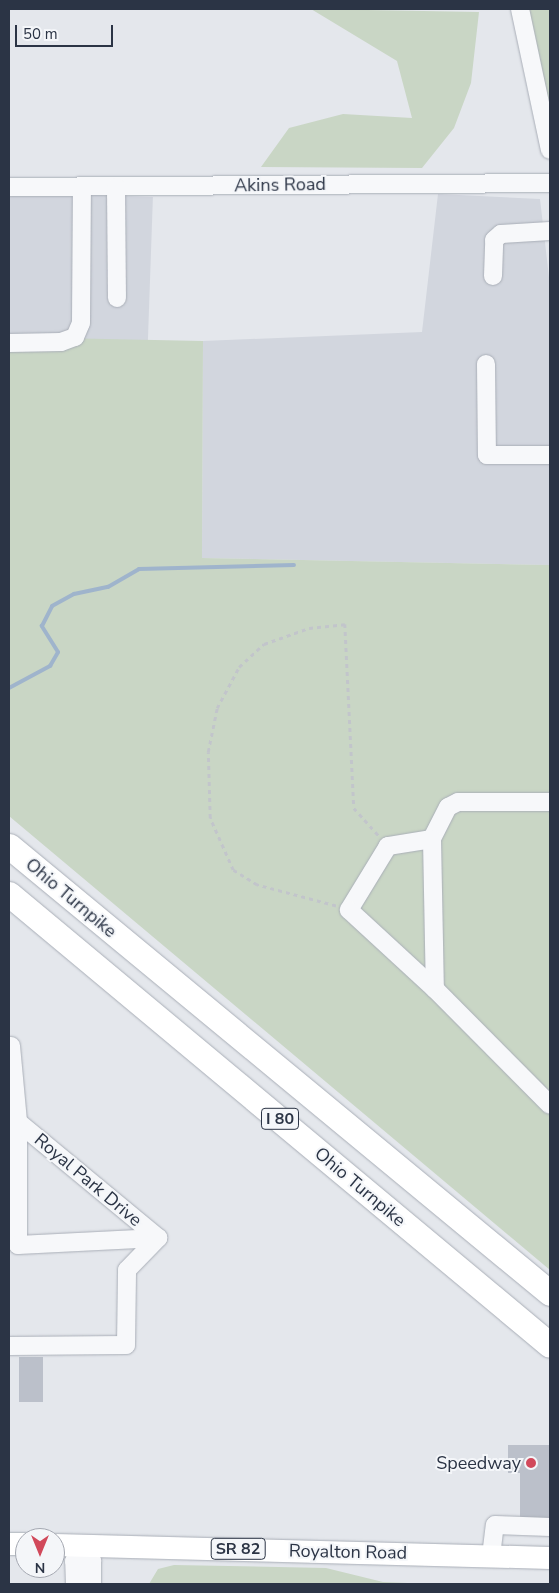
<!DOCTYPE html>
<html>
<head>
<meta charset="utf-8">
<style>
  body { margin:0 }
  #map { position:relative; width:559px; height:1593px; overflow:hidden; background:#e4e7ec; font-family:"Nunito Sans",sans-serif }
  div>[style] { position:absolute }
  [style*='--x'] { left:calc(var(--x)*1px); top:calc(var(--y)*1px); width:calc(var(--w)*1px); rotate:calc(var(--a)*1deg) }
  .built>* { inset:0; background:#d2d6de; transform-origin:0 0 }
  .green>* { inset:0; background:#c9d6c5 }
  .stream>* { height:4px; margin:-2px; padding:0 2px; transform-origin:2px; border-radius:2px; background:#9fb4cc }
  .building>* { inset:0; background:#bbc0ca; transform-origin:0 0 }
  .path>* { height:2.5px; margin-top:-1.25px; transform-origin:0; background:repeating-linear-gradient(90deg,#c2c5cb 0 4px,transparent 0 8px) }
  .roads { filter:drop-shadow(0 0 1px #a9aeb7) drop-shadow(0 0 1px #a9aeb7) }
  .minor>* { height:18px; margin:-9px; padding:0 9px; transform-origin:9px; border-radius:9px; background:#f7f8fa }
  .major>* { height:22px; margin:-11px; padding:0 11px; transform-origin:11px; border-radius:11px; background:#fff }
  .highway>* { height:25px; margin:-12.5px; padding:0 12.5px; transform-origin:12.5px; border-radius:12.5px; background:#fff }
  .dots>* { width:14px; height:14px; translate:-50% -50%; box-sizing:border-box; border:2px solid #f4f6f9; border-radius:50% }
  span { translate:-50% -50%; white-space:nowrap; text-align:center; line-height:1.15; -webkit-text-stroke:4px #f4f6f9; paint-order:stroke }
  .shield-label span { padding:1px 4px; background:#f4f6f9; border:1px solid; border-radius:4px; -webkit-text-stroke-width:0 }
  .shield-label { font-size:16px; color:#2b3445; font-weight:700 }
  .street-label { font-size:18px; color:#2b3445 }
  .poi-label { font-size:18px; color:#2b3445 }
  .right { translate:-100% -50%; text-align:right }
  .frame { position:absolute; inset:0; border:10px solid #2b3445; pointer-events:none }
  .north { position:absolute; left:15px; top:1528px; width:50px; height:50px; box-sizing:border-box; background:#f4f6f9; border:1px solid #a4a8b1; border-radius:50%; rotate:180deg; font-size:14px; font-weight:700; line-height:20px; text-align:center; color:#2b3445 }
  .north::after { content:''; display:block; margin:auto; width:18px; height:22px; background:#d1495b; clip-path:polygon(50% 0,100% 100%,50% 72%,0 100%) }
  .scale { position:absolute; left:15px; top:25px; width:98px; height:22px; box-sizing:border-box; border:2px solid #2b3445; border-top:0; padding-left:6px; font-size:15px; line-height:18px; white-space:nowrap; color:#2b3445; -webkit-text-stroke:4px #f4f6f9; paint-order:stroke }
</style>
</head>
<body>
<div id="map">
  <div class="built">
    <div style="left:9px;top:192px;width:144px;height:145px;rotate:2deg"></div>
    <div style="clip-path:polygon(438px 194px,540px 199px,550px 286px,550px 565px,202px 558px,203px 341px,422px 332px)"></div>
  </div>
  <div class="green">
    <div style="clip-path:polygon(311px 9px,479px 12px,471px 83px,454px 128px,422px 168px,261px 167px,289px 128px,343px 114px,412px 118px,397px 61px)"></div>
    <div style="clip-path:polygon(519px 9px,550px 9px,550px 148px)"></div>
    <div style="clip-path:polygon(9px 337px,203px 341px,202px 558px,550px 565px,550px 1270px,9px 816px)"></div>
    <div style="clip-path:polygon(174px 1565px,326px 1568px,383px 1582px,433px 1584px,149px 1584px,158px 1569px)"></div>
  </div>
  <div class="stream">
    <div style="--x:9;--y:688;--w:47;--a:-28.2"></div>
    <div style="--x:50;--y:666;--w:16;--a:-60"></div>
    <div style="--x:58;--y:652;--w:31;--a:-122"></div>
    <div style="--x:42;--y:626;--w:22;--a:-63"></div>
    <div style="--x:52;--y:606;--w:25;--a:-29"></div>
    <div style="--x:74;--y:594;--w:35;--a:-12"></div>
    <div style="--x:108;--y:587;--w:36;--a:-30"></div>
    <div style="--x:139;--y:569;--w:155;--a:-1.5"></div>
  </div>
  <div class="building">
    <div style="left:19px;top:1357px;width:24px;height:45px"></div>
    <div style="clip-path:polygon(508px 1445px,550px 1445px,550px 1521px,520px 1521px,520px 1473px,508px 1473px)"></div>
  </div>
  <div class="path">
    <div style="--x:336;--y:906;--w:82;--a:-165.1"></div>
    <div style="--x:257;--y:885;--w:28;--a:-148"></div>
    <div style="--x:233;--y:870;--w:57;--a:-113.9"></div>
    <div style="--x:210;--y:818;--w:66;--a:-91.7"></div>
    <div style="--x:208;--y:752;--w:45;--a:-78.4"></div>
    <div style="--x:217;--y:708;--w:47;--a:-61.8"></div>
    <div style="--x:239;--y:667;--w:34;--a:-43"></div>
    <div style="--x:264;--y:644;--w:48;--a:-19.6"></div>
    <div style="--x:309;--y:628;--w:36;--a:-6"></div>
    <div style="--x:345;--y:624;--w:184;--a:87.2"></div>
    <div style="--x:354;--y:808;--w:38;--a:48"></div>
  </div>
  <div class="roads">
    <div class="minor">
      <div style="--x:520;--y:9;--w:144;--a:78"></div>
      <div style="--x:9;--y:187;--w:541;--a:-0.42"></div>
      <div style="--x:116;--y:187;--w:111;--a:89.5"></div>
      <div style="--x:493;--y:276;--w:36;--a:-88"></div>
      <div style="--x:494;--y:240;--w:9;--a:-41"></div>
      <div style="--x:501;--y:234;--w:49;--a:-3.5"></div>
      <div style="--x:9;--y:343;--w:52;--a:-1.1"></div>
      <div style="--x:61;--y:342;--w:15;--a:-20"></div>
      <div style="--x:75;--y:337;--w:15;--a:-67"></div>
      <div style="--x:81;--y:323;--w:135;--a:-89.6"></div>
      <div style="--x:486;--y:364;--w:91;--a:89.4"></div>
      <div style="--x:487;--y:455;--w:63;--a:0"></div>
      <div style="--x:550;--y:802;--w:92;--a:180"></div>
      <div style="--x:458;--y:802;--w:11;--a:153"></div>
      <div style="--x:448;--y:807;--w:36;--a:117"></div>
      <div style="--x:432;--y:839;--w:150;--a:88.9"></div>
      <div style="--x:435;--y:989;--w:163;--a:45.2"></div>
      <div style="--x:432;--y:839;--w:45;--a:171"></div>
      <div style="--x:388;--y:846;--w:75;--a:121.4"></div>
      <div style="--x:349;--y:910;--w:117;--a:42.6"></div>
      <div style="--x:11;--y:1046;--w:76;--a:84.7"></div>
      <div style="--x:18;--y:1122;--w:123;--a:90"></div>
      <div style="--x:18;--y:1245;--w:140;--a:-2.9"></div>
      <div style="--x:18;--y:1122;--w:182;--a:39.6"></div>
      <div style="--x:9;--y:1346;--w:117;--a:-0.5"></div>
      <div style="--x:126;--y:1345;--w:75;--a:-89.2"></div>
      <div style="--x:127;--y:1270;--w:45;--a:-45.9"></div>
      <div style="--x:491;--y:1556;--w:31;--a:-83"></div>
      <div style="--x:495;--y:1525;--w:55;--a:2.1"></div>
      <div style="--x:75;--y:1584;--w:23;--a:-92"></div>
      <div style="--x:74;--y:1561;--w:12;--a:-35"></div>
      <div style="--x:84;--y:1554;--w:11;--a:41"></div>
      <div style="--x:92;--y:1561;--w:23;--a:90"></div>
    </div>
    <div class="major">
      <div style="--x:9;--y:1544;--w:16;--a:0"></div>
      <div style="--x:55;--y:1545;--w:495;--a:1.5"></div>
    </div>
    <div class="highway">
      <div style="--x:9;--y:846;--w:702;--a:39.57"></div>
      <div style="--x:9;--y:894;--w:704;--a:39.82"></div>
    </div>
  </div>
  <div class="dots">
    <div style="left:531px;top:1463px;background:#d1495b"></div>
  </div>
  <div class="shield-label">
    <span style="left:280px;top:1119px">I 80</span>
    <span style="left:238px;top:1549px">SR 82</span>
  </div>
  <div class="street-label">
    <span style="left:280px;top:185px;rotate:-1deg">Akins Road</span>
    <span style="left:71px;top:898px;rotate:40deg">Ohio Turnpike</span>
    <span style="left:88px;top:1180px;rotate:40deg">Royal Park Drive</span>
    <span style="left:360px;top:1187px;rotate:40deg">Ohio Turnpike</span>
    <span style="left:348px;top:1552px;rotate:1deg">Royalton Road</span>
  </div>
  <div class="poi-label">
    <span class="right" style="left:521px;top:1463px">Speedway</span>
  </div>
  <div class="frame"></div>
  <div class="north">N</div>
  <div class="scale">50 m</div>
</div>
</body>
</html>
